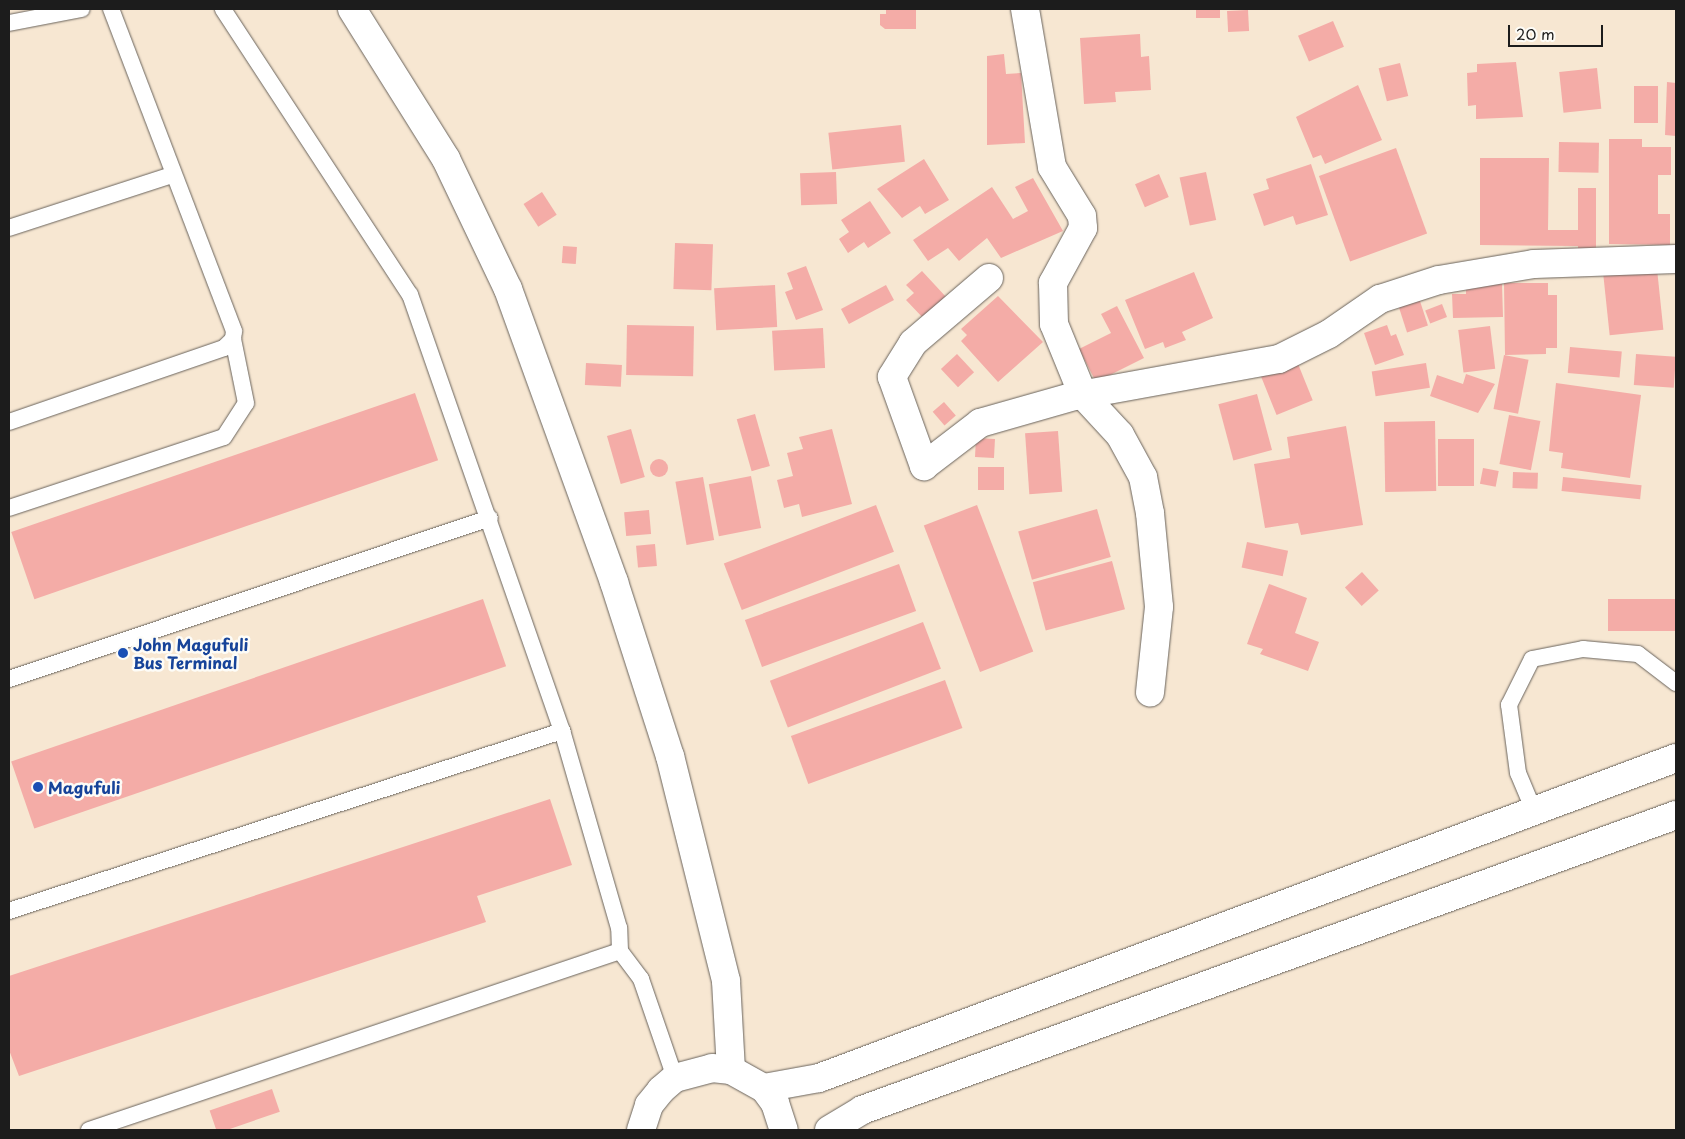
<!DOCTYPE html>
<html>
<head>
<meta charset="utf-8">
<style>
  body { margin:0 }
  #map { position:relative; width:1685px; height:1139px; overflow:hidden; background:#f7e7d2; font-family:"Playpen Sans",sans-serif }
  div>[style] { position:absolute }
  [style*='--x'] { left:calc(var(--x)*1px); top:calc(var(--y)*1px); width:calc(var(--w)*1px); rotate:calc(var(--a)*1deg) }
  .building>* { inset:0; background:#f4aca7; transform-origin:0 0 }
  .round { border-radius:50% }
  .roads { filter:drop-shadow(0 0 1px #69635c) drop-shadow(0 0 1px #69635c) }
  .service>* { height:16px; margin:-8px; padding:0 8px; transform-origin:8px; border-radius:8px; background:#fff }
  .minor>* { height:28px; margin:-14px; padding:0 14px; transform-origin:14px; border-radius:14px; background:#fff }
  .tertiary>* { height:28px; margin:-14px; padding:0 14px; transform-origin:14px; border-radius:14px; background:#fff }
  .dots>* { width:14px; height:14px; translate:-50% -50%; box-sizing:border-box; border:2px solid #fdfcf7; border-radius:50% }
  span { translate:-50% -50%; white-space:nowrap; text-align:center; line-height:1.15; -webkit-text-stroke:5px #fdfcf7; paint-order:stroke }
  .transit-label { font-size:16px; color:#164399; font-weight:700 }
  .left { translate:0 -50%; text-align:left }
  .frame { position:absolute; inset:0; border:10px solid #1c1c1c; pointer-events:none }
  .scale { position:absolute; left:1508px; top:25px; width:95px; height:22px; box-sizing:border-box; border:2px solid #1c1c1c; border-top:0; padding-left:6px; font-size:15px; line-height:18px; white-space:nowrap; color:#1c1c1c; -webkit-text-stroke:4px #fdfcf7; paint-order:stroke }
</style>
</head>
<body>
<div id="map">
  <div class="building">
    <div style="clip-path:polygon(886px 9px,916px 9px,916px 29px,885px 29px,880px 25px,880px 14px,886px 14px)"></div>
    <div style="left:1196px;top:9px;width:24px;height:9px"></div>
    <div style="left:1248px;top:10px;width:21px;height:21px;rotate:87deg"></div>
    <div style="left:1333px;top:21px;width:28px;height:38px;rotate:67deg"></div>
    <div style="clip-path:polygon(1140px 34px,1141px 57px,1149px 56px,1151px 90px,1115px 92px,1116px 102px,1084px 104px,1080px 38px)"></div>
    <div style="clip-path:polygon(1004px 54px,1006px 74px,1021px 73px,1025px 143px,987px 145px,987px 56px)"></div>
    <div style="clip-path:polygon(1516px 62px,1523px 117px,1476px 119px,1476px 105px,1468px 106px,1467px 73px,1477px 72px,1477px 64px)"></div>
    <div style="left:1400px;top:63px;width:34px;height:22px;rotate:76deg"></div>
    <div style="left:1597px;top:68px;width:41px;height:38px;rotate:84deg"></div>
    <div style="clip-path:polygon(1667px 82px,1676px 83px,1676px 136px,1665px 135px)"></div>
    <div style="clip-path:polygon(1358px 85px,1382px 140px,1325px 164px,1321px 155px,1313px 158px,1296px 117px)"></div>
    <div style="left:1634px;top:86px;width:24px;height:37px"></div>
    <div style="left:901px;top:125px;width:37px;height:73px;rotate:84deg"></div>
    <div style="clip-path:polygon(1609px 139px,1642px 139px,1642px 147px,1671px 147px,1671px 175px,1658px 175px,1658px 214px,1670px 214px,1670px 245px,1609px 244px)"></div>
    <div style="left:1559px;top:142px;width:40px;height:30px;rotate:1deg"></div>
    <div style="left:1396px;top:148px;width:91px;height:82px;rotate:70deg"></div>
    <div style="clip-path:polygon(1480px 158px,1549px 158px,1548px 230px,1578px 230px,1578px 188px,1596px 188px,1596px 253px,1578px 252px,1578px 246px,1480px 245px)"></div>
    <div style="clip-path:polygon(924px 159px,949px 200px,925px 214px,920px 206px,902px 218px,877px 189px)"></div>
    <div style="clip-path:polygon(1311px 164px,1328px 215px,1296px 225px,1293px 216px,1264px 226px,1253px 194px,1269px 189px,1266px 179px)"></div>
    <div style="left:836px;top:172px;width:32px;height:36px;rotate:88deg"></div>
    <div style="left:1206px;top:172px;width:49px;height:27px;rotate:78deg"></div>
    <div style="left:1159px;top:174px;width:25px;height:26px;rotate:67deg"></div>
    <div style="clip-path:polygon(1033px 178px,1063px 231px,1001px 258px,987px 238px,959px 261px,948px 248px,928px 261px,913px 240px,992px 187px,1013px 219px,1028px 211px,1015px 187px)"></div>
    <div style="left:542px;top:192px;width:27px;height:22px;rotate:57deg"></div>
    <div style="clip-path:polygon(870px 201px,891px 233px,868px 248px,864px 242px,848px 253px,839px 239px,849px 232px,841px 220px)"></div>
    <div style="left:675px;top:243px;width:38px;height:46px;rotate:2deg"></div>
    <div style="left:563px;top:246px;width:14px;height:17px;rotate:4deg"></div>
    <div style="clip-path:polygon(806px 266px,823px 310px,796px 320px,785px 292px,793px 289px,787px 273px)"></div>
    <div style="left:1657px;top:269px;width:61px;height:54px;rotate:84deg"></div>
    <div style="clip-path:polygon(922px 271px,947px 298px,924px 319px,906px 300px,914px 293px,906px 285px)"></div>
    <div style="clip-path:polygon(1194px 272px,1213px 318px,1182px 332px,1186px 340px,1165px 348px,1163px 342px,1145px 349px,1125px 300px)"></div>
    <div style="clip-path:polygon(1504px 283px,1548px 283px,1548px 295px,1557px 295px,1557px 348px,1546px 348px,1546px 354px,1505px 355px)"></div>
    <div style="clip-path:polygon(1502px 284px,1503px 317px,1453px 318px,1452px 294px,1466px 294px,1466px 285px)"></div>
    <div style="left:775px;top:285px;width:42px;height:61px;rotate:87deg"></div>
    <div style="left:886px;top:285px;width:17px;height:51px;rotate:62deg"></div>
    <div style="clip-path:polygon(998px 296px,1043px 342px,998px 382px,961px 341px,967px 335px,961px 329px)"></div>
    <div style="left:1419px;top:298px;width:29px;height:22px;rotate:72deg"></div>
    <div style="left:1442px;top:304px;width:14px;height:18px;rotate:69deg"></div>
    <div style="clip-path:polygon(1117px 306px,1144px 358px,1096px 382px,1079px 349px,1111px 333px,1101px 314px)"></div>
    <div style="left:627px;top:325px;width:67px;height:50px;rotate:1deg"></div>
    <div style="clip-path:polygon(1387px 325px,1391px 336px,1396px 334px,1404px 355px,1375px 365px,1364px 333px)"></div>
    <div style="left:1490px;top:326px;width:43px;height:32px;rotate:83deg"></div>
    <div style="left:823px;top:328px;width:40px;height:51px;rotate:87deg"></div>
    <div style="left:1570px;top:347px;width:52px;height:26px;rotate:5deg"></div>
    <div style="left:957px;top:354px;width:25px;height:22px;rotate:47deg"></div>
    <div style="left:1294px;top:354px;width:50px;height:39px;rotate:68deg"></div>
    <div style="left:1636px;top:354px;width:40px;height:31px;rotate:4deg"></div>
    <div style="left:1504px;top:355px;width:25px;height:55px;rotate:11deg"></div>
    <div style="left:586px;top:363px;width:36px;height:22px;rotate:3deg"></div>
    <div style="left:1426px;top:363px;width:25px;height:55px;rotate:81deg"></div>
    <div style="clip-path:polygon(1466px 374px,1495px 384px,1478px 413px,1430px 396px,1437px 375px,1463px 384px)"></div>
    <div style="clip-path:polygon(1556px 383px,1641px 395px,1630px 478px,1561px 468px,1563px 453px,1549px 451px)"></div>
    <div style="left:415px;top:393px;width:71px;height:427px;rotate:71deg"></div>
    <div style="left:1257px;top:394px;width:58px;height:40px;rotate:75deg"></div>
    <div style="left:944px;top:402px;width:18px;height:15px;rotate:49deg"></div>
    <div style="left:755px;top:414px;width:54px;height:19px;rotate:74deg"></div>
    <div style="left:1509px;top:415px;width:32px;height:50px;rotate:11deg"></div>
    <div style="left:1435px;top:421px;width:70px;height:51px;rotate:89deg"></div>
    <div style="clip-path:polygon(1346px 426px,1363px 525px,1301px 535px,1298px 523px,1265px 528px,1254px 464px,1290px 458px,1287px 437px)"></div>
    <div style="left:631px;top:429px;width:50px;height:25px;rotate:74deg"></div>
    <div style="clip-path:polygon(832px 429px,852px 504px,802px 517px,799px 504px,784px 508px,777px 480px,793px 476px,787px 453px,803px 449px,799px 437px)"></div>
    <div style="left:1058px;top:431px;width:61px;height:33px;rotate:86deg"></div>
    <div style="left:976px;top:438px;width:19px;height:19px;rotate:3deg"></div>
    <div style="left:1438px;top:439px;width:36px;height:47px"></div>
    <div class="round" style="left:650px;top:459px;width:18px;height:18px"></div>
    <div style="left:1004px;top:467px;width:23px;height:26px;rotate:90deg"></div>
    <div style="left:1483px;top:468px;width:16px;height:16px;rotate:11deg"></div>
    <div style="left:1513px;top:472px;width:25px;height:16px;rotate:2deg"></div>
    <div style="left:751px;top:476px;width:53px;height:43px;rotate:79deg"></div>
    <div style="left:703px;top:477px;width:64px;height:28px;rotate:80deg"></div>
    <div style="left:1563px;top:477px;width:79px;height:14px;rotate:6deg"></div>
    <div style="left:876px;top:505px;width:50px;height:163px;rotate:69deg"></div>
    <div style="left:977px;top:505px;width:157px;height:57px;rotate:69deg"></div>
    <div style="left:1097px;top:509px;width:50px;height:82px;rotate:74deg"></div>
    <div style="left:649px;top:510px;width:24px;height:25px;rotate:85deg"></div>
    <div style="left:1247px;top:542px;width:42px;height:26px;rotate:12deg"></div>
    <div style="left:655px;top:544px;width:22px;height:19px;rotate:85deg"></div>
    <div style="left:1112px;top:561px;width:50px;height:82px;rotate:75deg"></div>
    <div style="left:899px;top:564px;width:50px;height:164px;rotate:70deg"></div>
    <div style="left:1362px;top:572px;width:25px;height:23px;rotate:48deg"></div>
    <div style="clip-path:polygon(1269px 584px,1307px 598px,1295px 633px,1319px 642px,1308px 671px,1260px 654px,1263px 649px,1247px 644px)"></div>
    <div style="left:483px;top:599px;width:71px;height:499px;rotate:71deg"></div>
    <div style="left:1608px;top:599px;width:68px;height:32px"></div>
    <div style="left:923px;top:622px;width:50px;height:164px;rotate:69deg"></div>
    <div style="left:945px;top:680px;width:51px;height:164px;rotate:70deg"></div>
    <div style="clip-path:polygon(550px 799px,572px 865px,477px 896px,486px 922px,19px 1076px,9px 1050px,9px 976px)"></div>
    <div style="left:272px;top:1089px;width:24px;height:66px;rotate:71deg"></div>
  </div>
  <div class="roads">
    <div class="service">
      <div style="--x:9;--y:23;--w:74;--a:-10.9"></div>
      <div style="--x:9;--y:228;--w:171;--a:-18"></div>
      <div style="--x:9;--y:422;--w:227;--a:-19"></div>
      <div style="--x:224;--y:348;--w:13;--a:-45"></div>
      <div style="--x:233;--y:339;--w:8;--a:-83"></div>
      <div style="--x:234;--y:331;--w:345;--a:-110.9"></div>
      <div style="--x:9;--y:508;--w:226;--a:-18.3"></div>
      <div style="--x:224;--y:437;--w:40;--a:-57.1"></div>
      <div style="--x:246;--y:403;--w:65;--a:-101.5"></div>
      <div style="--x:9;--y:679;--w:507;--a:-18.51"></div>
      <div style="--x:1534;--y:811;--w:41;--a:-112.8"></div>
      <div style="--x:1518;--y:773;--w:69;--a:-97.5"></div>
      <div style="--x:1509;--y:705;--w:51;--a:-63.4"></div>
      <div style="--x:1532;--y:659;--w:52;--a:-11.1"></div>
      <div style="--x:1583;--y:649;--w:55;--a:5.2"></div>
      <div style="--x:1638;--y:654;--w:48;--a:37.3"></div>
      <div style="--x:9;--y:911;--w:582;--a:-18.03"></div>
      <div style="--x:620;--y:951;--w:35;--a:53"></div>
      <div style="--x:641;--y:979;--w:105;--a:71"></div>
      <div style="--x:89;--y:1130;--w:560;--a:-18.63"></div>
      <div style="--x:620;--y:951;--w:23;--a:-92"></div>
      <div style="--x:619;--y:928;--w:205;--a:-106.1"></div>
      <div style="--x:562;--y:731;--w:462;--a:-109.2"></div>
      <div style="--x:410;--y:295;--w:342;--a:-123.2"></div>
    </div>
    <div class="minor">
      <div style="--x:352;--y:9;--w:177;--a:57.9"></div>
      <div style="--x:446;--y:159;--w:144;--a:64.5"></div>
      <div style="--x:508;--y:289;--w:312;--a:70.1"></div>
      <div style="--x:614;--y:582;--w:183;--a:72.2"></div>
      <div style="--x:670;--y:756;--w:232;--a:76"></div>
      <div style="--x:726;--y:981;--w:89;--a:86.8"></div>
      <div style="--x:1025;--y:9;--w:160;--a:80.3"></div>
      <div style="--x:1052;--y:167;--w:57;--a:58.5"></div>
      <div style="--x:1082;--y:216;--w:12;--a:85"></div>
      <div style="--x:1083;--y:228;--w:63;--a:118.6"></div>
      <div style="--x:1053;--y:283;--w:41;--a:88.6"></div>
      <div style="--x:1054;--y:324;--w:77;--a:67.8"></div>
      <div style="--x:1083;--y:395;--w:54;--a:47.2"></div>
      <div style="--x:1120;--y:435;--w:48;--a:61.3"></div>
      <div style="--x:1143;--y:477;--w:37;--a:79"></div>
      <div style="--x:1150;--y:513;--w:94;--a:84.5"></div>
      <div style="--x:1159;--y:607;--w:86;--a:96"></div>
      <div style="--x:989;--y:278;--w:100;--a:139.5"></div>
      <div style="--x:913;--y:343;--w:40;--a:122"></div>
      <div style="--x:892;--y:377;--w:95;--a:70.2"></div>
      <div style="--x:924;--y:466;--w:71;--a:-37.5"></div>
      <div style="--x:980;--y:423;--w:99;--a:-15.9"></div>
      <div style="--x:1075;--y:396;--w:207;--a:-10.3"></div>
      <div style="--x:1279;--y:359;--w:56;--a:-26.6"></div>
      <div style="--x:1329;--y:334;--w:62;--a:-34.5"></div>
      <div style="--x:1380;--y:299;--w:62;--a:-17.9"></div>
      <div style="--x:1439;--y:280;--w:96;--a:-9.6"></div>
      <div style="--x:1534;--y:264;--w:142;--a:-2"></div>
    </div>
    <div class="tertiary">
      <div style="--x:764;--y:1088;--w:56;--a:-10.3"></div>
      <div style="--x:819;--y:1078;--w:915;--a:-20.48"></div>
      <div style="--x:641;--y:1130;--w:26;--a:-72"></div>
      <div style="--x:649;--y:1105;--w:19;--a:-51"></div>
      <div style="--x:661;--y:1090;--w:18;--a:-41"></div>
      <div style="--x:675;--y:1078;--w:38;--a:-15"></div>
      <div style="--x:712;--y:1068;--w:19;--a:6"></div>
      <div style="--x:731;--y:1070;--w:38;--a:29"></div>
      <div style="--x:764;--y:1088;--w:19;--a:54"></div>
      <div style="--x:775;--y:1103;--w:28;--a:72"></div>
      <div style="--x:829;--y:1130;--w:39;--a:-31"></div>
      <div style="--x:862;--y:1110;--w:866;--a:-19.92"></div>
    </div>
  </div>
  <div class="dots">
    <div style="left:123px;top:653px;background:#1a4fb4"></div>
    <div style="left:38px;top:787px;background:#1a4fb4"></div>
  </div>
  <div class="transit-label">
    <span class="left" style="left:133px;top:653px">John Magufuli<br>Bus Terminal</span>
    <span class="left" style="left:48px;top:787px">Magufuli</span>
  </div>
  <div class="frame"></div>
  <div class="scale">20 m</div>
</div>
</body>
</html>
